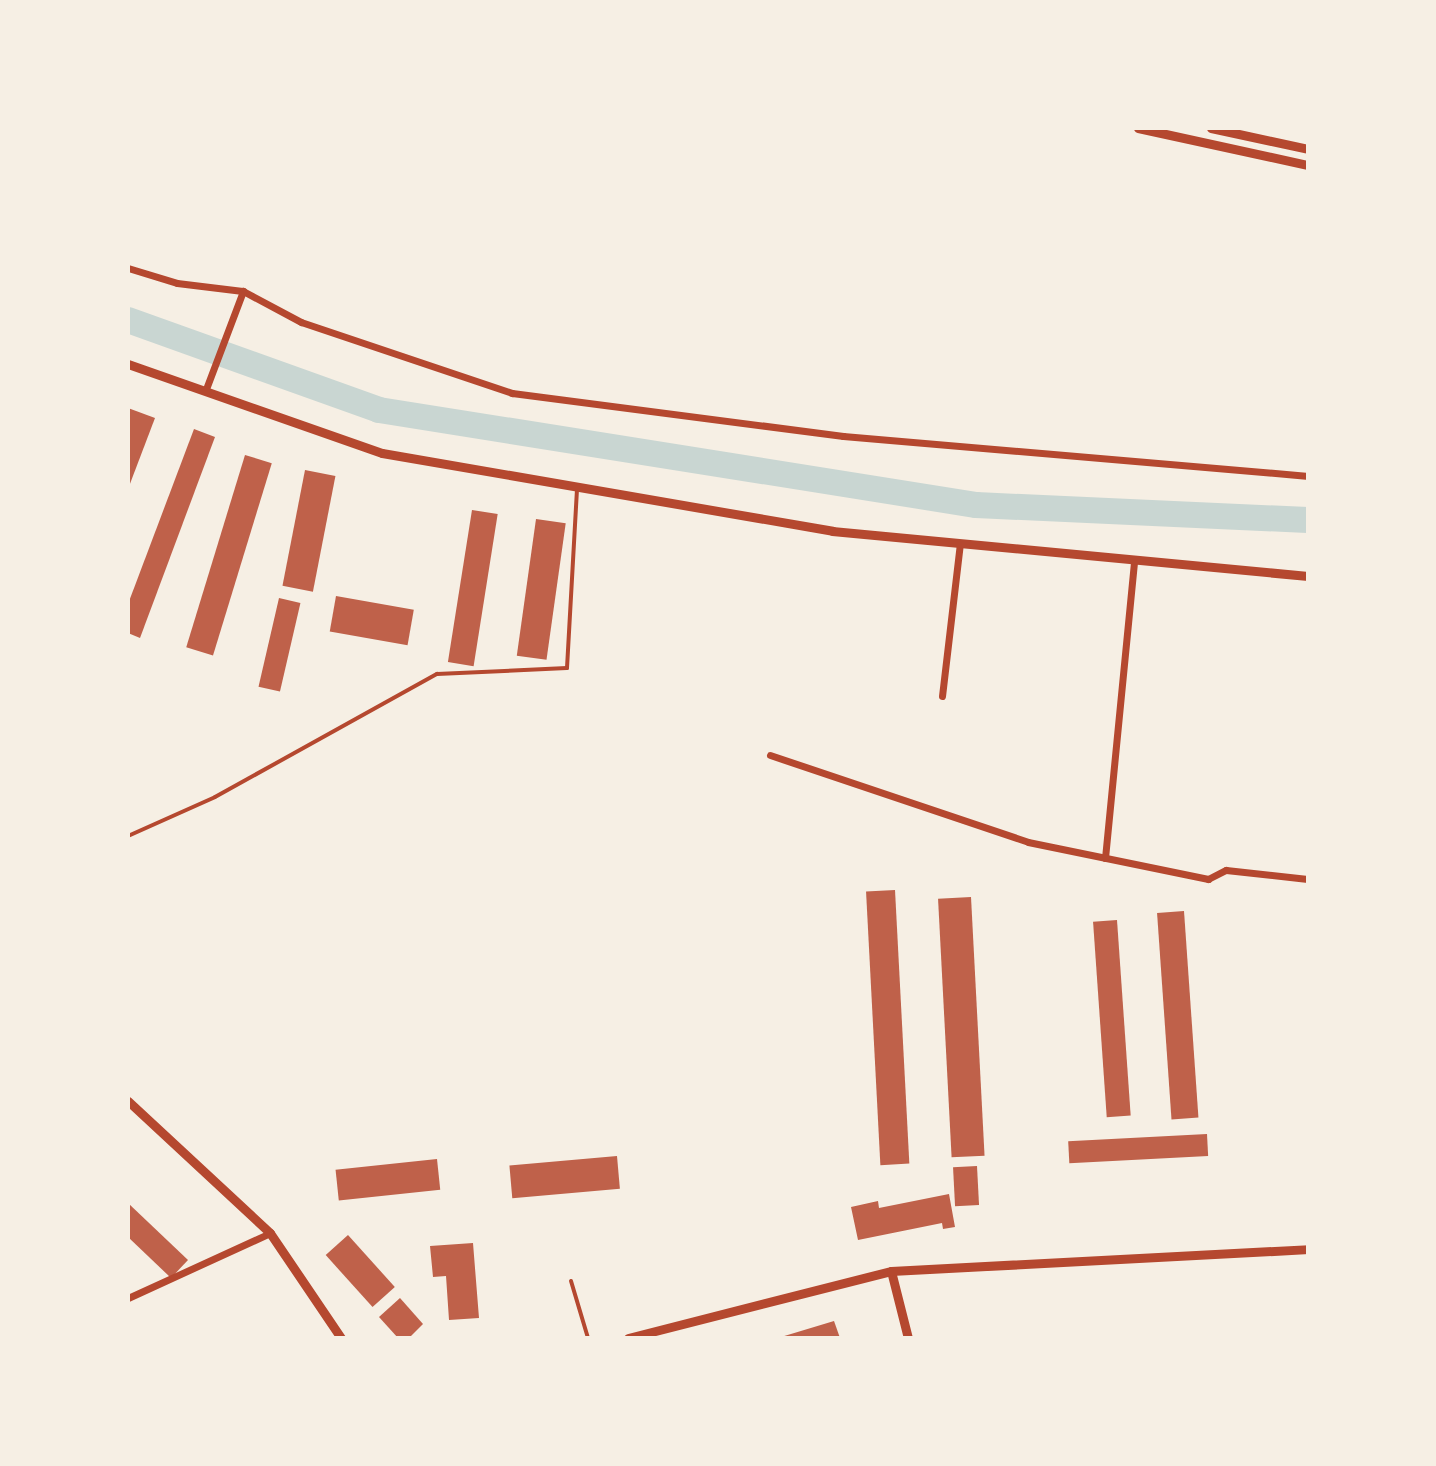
<!DOCTYPE html>
<html>
<head>
<meta charset="utf-8">
<style>
  body { margin:0 }
  #map { position:relative; width:1436px; height:1466px; overflow:hidden; background:#f6efe4; font-family:"IBM Plex Sans",sans-serif }
  div>[style] { position:absolute }
  [style*='--x'] { left:calc(var(--x)*1px); top:calc(var(--y)*1px); width:calc(var(--w)*1px); rotate:calc(var(--a)*1deg) }
  .river>* { height:26px; margin:-13px; padding:0 13px; transform-origin:13px; border-radius:13px; background:#c9d6d2 }
  .building>* { inset:0; background:#bf614a; transform-origin:0 0 }
  .service>* { height:4px; margin:-2px; padding:0 2px; transform-origin:2px; border-radius:2px; background:#b5482f }
  .minor>* { height:7px; margin:-3.5px; padding:0 3.5px; transform-origin:3.5px; border-radius:3.5px; background:#b5482f }
  .tertiary>* { height:9px; margin:-4.5px; padding:0 4.5px; transform-origin:4.5px; border-radius:4.5px; background:#b5482f }
  span { translate:-50% -50%; white-space:nowrap; text-align:center; line-height:1.15; -webkit-text-stroke:6px #f6efe4; paint-order:stroke }
  .frame { position:absolute; inset:0; border:130px solid #f6efe4; pointer-events:none }
</style>
</head>
<body>
<div id="map">
  <div class="river">
    <div style="--x:128;--y:320;--w:267;--a:19.7"></div>
    <div style="--x:379;--y:410;--w:605;--a:9.04"></div>
    <div style="--x:976;--y:505;--w:332;--a:2.6"></div>
  </div>
  <div class="building">
    <div style="clip-path:polygon(128px 408px,155px 418px,128px 489px)"></div>
    <div style="clip-path:polygon(194px 429px,215px 437px,140px 638px,128px 633px,128px 604px)"></div>
    <div style="left:245px;top:455px;width:28px;height:201px;rotate:17deg"></div>
    <div style="left:305px;top:470px;width:31px;height:118px;rotate:11deg"></div>
    <div style="left:472px;top:510px;width:26px;height:154px;rotate:9deg"></div>
    <div style="left:536px;top:519px;width:30px;height:138px;rotate:8deg"></div>
    <div style="left:336px;top:596px;width:79px;height:36px;rotate:10deg"></div>
    <div style="left:279px;top:598px;width:22px;height:91px;rotate:13deg"></div>
    <div style="left:895px;top:890px;width:274px;height:29px;rotate:87deg"></div>
    <div style="left:971px;top:897px;width:259px;height:33px;rotate:87deg"></div>
    <div style="left:1184px;top:911px;width:207px;height:27px;rotate:86deg"></div>
    <div style="left:1117px;top:920px;width:196px;height:24px;rotate:86deg"></div>
    <div style="left:1207px;top:1134px;width:22px;height:139px;rotate:87deg"></div>
    <div style="left:617px;top:1156px;width:33px;height:108px;rotate:85deg"></div>
    <div style="left:437px;top:1159px;width:31px;height:102px;rotate:84deg"></div>
    <div style="left:977px;top:1166px;width:39px;height:24px;rotate:87deg"></div>
    <div style="clip-path:polygon(949px 1194px,955px 1227px,943px 1229px,942px 1223px,858px 1240px,851px 1207px,878px 1201px,879px 1208px)"></div>
    <div style="clip-path:polygon(128px 1203px,188px 1260px,171px 1278px,128px 1237px)"></div>
    <div style="left:348px;top:1235px;width:70px;height:30px;rotate:48deg"></div>
    <div style="clip-path:polygon(473px 1243px,479px 1318px,449px 1320px,446px 1276px,433px 1277px,430px 1246px)"></div>
    <div style="clip-path:polygon(400px 1298px,423px 1324px,409px 1338px,398px 1338px,379px 1317px)"></div>
    <div style="clip-path:polygon(834px 1321px,840px 1338px,781px 1338px,781px 1337px)"></div>
  </div>
  <div class="service">
    <div style="--x:128;--y:836;--w:95;--a:-24.1"></div>
    <div style="--x:215;--y:797;--w:254;--a:-29"></div>
    <div style="--x:437;--y:674;--w:130;--a:-2.6"></div>
    <div style="--x:567;--y:668;--w:181;--a:-86.8"></div>
    <div style="--x:571;--y:1281;--w:59;--a:73.4"></div>
  </div>
  <div class="minor">
    <div style="--x:128;--y:268;--w:51;--a:17"></div>
    <div style="--x:177;--y:283;--w:66;--a:6.9"></div>
    <div style="--x:243;--y:291;--w:66;--a:28.1"></div>
    <div style="--x:301;--y:322;--w:223;--a:18.6"></div>
    <div style="--x:512;--y:393;--w:334;--a:7.4"></div>
    <div style="--x:843;--y:436;--w:467;--a:4.9"></div>
    <div style="--x:206;--y:389;--w:105;--a:-69.3"></div>
    <div style="--x:942;--y:696;--w:154;--a:-83.3"></div>
    <div style="--x:770;--y:755;--w:272;--a:18.6"></div>
    <div style="--x:1028;--y:842;--w:184;--a:11.6"></div>
    <div style="--x:1208;--y:879;--w:20;--a:-27"></div>
    <div style="--x:1226;--y:870;--w:82;--a:6.3"></div>
    <div style="--x:1105;--y:858;--w:299;--a:-84.4"></div>
    <div style="--x:128;--y:1298;--w:156;--a:-24.6"></div>
  </div>
  <div class="tertiary">
    <div style="--x:1138;--y:128;--w:174;--a:12.3"></div>
    <div style="--x:1211;--y:128;--w:99;--a:12.2"></div>
    <div style="--x:128;--y:364;--w:269;--a:19.3"></div>
    <div style="--x:382;--y:453;--w:457;--a:9.8"></div>
    <div style="--x:832;--y:531;--w:478;--a:5.4"></div>
    <div style="--x:128;--y:1101;--w:194;--a:42.9"></div>
    <div style="--x:270;--y:1233;--w:127;--a:55.9"></div>
    <div style="--x:891;--y:1271;--w:69;--a:75.8"></div>
    <div style="--x:628;--y:1338;--w:271;--a:-14.3"></div>
    <div style="--x:891;--y:1271;--w:418;--a:-3"></div>
  </div>
  <div class="frame"></div>
</div>
</body>
</html>
